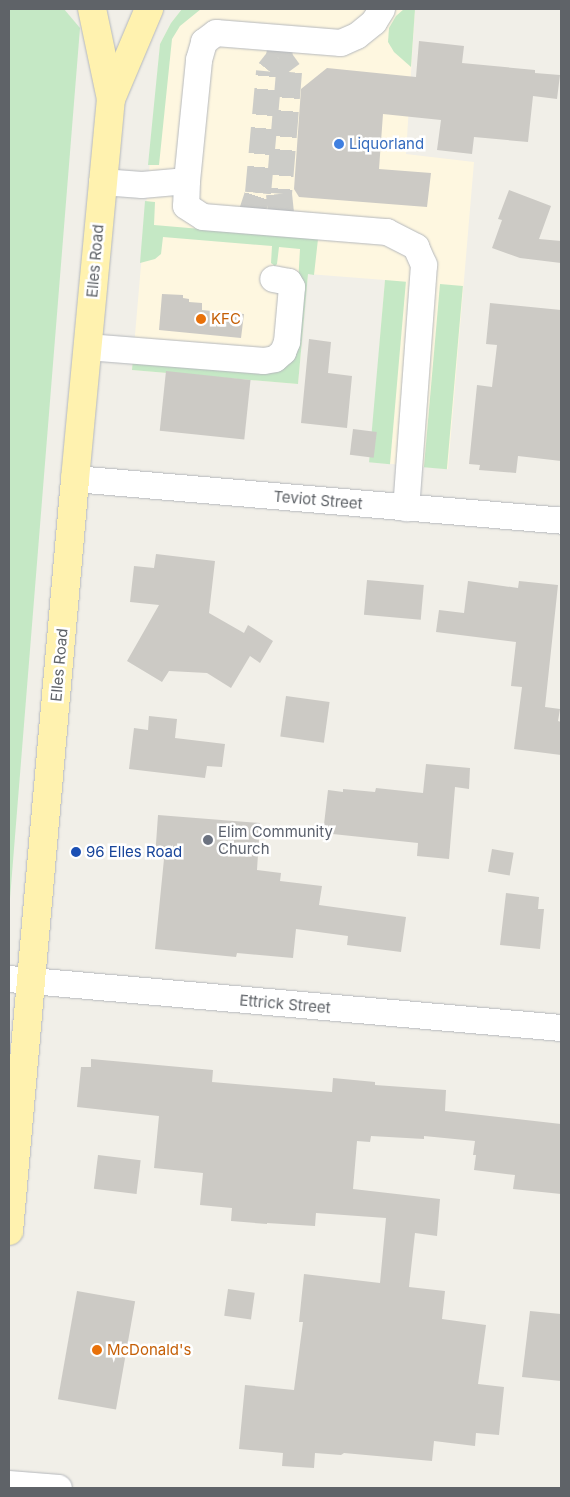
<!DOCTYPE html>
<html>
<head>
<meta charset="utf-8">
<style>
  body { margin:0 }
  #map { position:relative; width:570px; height:1497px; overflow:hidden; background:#f1efe8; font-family:Inter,sans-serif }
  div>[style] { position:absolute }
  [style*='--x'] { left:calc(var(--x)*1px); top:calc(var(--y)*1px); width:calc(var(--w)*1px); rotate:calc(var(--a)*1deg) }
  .commercial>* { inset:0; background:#fef7e0 }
  .green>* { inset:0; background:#c5e8c5; transform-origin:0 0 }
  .building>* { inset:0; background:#cccac5; transform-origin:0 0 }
  .minor-tunnel>* { height:26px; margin-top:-13px; transform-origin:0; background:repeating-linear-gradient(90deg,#ccccc8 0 26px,transparent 0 39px) }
  .roads { filter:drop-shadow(0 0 1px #b5b8bc) drop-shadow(0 0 1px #b5b8bc) }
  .minor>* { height:26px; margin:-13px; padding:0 13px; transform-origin:13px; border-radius:13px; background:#fff }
  .major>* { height:28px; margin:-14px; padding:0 14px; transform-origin:14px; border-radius:14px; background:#fff2af }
  .dots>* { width:14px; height:14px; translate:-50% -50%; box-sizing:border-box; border:2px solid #fff; border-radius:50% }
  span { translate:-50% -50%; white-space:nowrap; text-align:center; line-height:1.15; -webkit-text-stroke:5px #fff; paint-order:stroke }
  .shop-label { font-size:15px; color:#366cbe }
  .left { translate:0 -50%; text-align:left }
  .street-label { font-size:15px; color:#5f6368 }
  .food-label { font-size:15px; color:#c56008 }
  .worship-label { font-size:15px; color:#5b616d }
  .transit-label { font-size:15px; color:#164399 }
  .frame { position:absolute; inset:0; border:10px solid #5f6368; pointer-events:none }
</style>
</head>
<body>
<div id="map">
  <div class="commercial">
    <div style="clip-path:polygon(182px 9px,415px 9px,406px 154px,474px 162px,448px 469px,370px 462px,385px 280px,308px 274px,298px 384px,132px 370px,160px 44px,171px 23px)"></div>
  </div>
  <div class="green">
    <div style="clip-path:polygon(9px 9px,64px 9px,80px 28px,9px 911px)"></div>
    <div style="clip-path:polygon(182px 9px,201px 9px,180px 26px,172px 39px,159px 165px,148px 165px,160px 44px,171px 23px)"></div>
    <div style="clip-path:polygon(404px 9px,415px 9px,411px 67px,394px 52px,388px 42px,389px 28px,396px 16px)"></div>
    <div style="clip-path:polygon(145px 201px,155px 202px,154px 225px,318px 239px,314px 275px,308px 274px,298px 384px,132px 370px,133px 358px,269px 370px,295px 336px,300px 249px,279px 247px,277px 264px,275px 266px,271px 263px,272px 246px,163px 237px,161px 254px,155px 259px,140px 263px)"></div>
    <div style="left:385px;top:280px;width:21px;height:183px;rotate:5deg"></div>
    <div style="left:440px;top:284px;width:23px;height:184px;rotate:5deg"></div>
  </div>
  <div class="building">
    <div style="clip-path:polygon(419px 41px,464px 46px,462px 63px,535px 70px,535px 73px,560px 75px,557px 99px,533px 96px,528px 142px,474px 137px,472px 154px,437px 150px,441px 120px,383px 114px,379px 169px,431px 173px,427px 207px,299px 197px,294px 189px,301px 89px,327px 68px,416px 77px)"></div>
    <div style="clip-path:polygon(509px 190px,551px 206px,539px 239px,561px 241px,561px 263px,520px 258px,492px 248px,502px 220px,498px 219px)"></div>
    <div style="clip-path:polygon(162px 294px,183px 295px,183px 298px,189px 299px,189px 302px,202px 303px,202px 310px,244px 314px,241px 338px,159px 330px)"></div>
    <div style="clip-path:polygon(490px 303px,561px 310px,561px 461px,518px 456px,516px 473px,479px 470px,480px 465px,469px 464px,477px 385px,492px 387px,497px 345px,486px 344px)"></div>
    <div style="clip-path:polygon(309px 339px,331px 342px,328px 373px,352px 376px,347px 428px,301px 423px)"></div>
    <div style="left:166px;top:371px;width:85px;height:60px;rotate:6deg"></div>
    <div style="left:353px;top:429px;width:24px;height:26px;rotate:7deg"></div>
    <div style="clip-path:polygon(156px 554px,215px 561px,209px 613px,244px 633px,248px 625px,273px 641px,260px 663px,250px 656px,231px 688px,207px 673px,169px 671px,162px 682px,127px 661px,159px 605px,130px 602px,134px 566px,154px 568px)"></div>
    <div style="left:367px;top:580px;width:57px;height:35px;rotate:5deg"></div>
    <div style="clip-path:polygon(468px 581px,518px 588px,519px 581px,558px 585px,545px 707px,560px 709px,558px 721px,561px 722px,561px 755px,514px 749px,522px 687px,511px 686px,516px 642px,436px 632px,439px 610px,464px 613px)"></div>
    <div style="left:286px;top:696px;width:44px;height:41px;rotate:8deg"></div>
    <div style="clip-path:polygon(149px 716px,177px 719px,175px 738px,225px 744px,222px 767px,207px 766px,205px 778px,129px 769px,134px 728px,148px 730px)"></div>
    <div style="clip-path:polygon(426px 764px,470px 768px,469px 789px,455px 787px,449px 859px,417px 856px,418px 843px,323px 833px,328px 790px,343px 792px,343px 789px,375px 792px,376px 788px,423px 793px)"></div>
    <div style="clip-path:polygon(158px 815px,260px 823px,257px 870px,281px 873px,280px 881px,322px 886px,319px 905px,406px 917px,401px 952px,347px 945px,348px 936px,296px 929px,293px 958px,237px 953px,236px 957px,155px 949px,164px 859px,155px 858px)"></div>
    <div style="left:492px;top:849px;width:22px;height:23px;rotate:10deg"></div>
    <div style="clip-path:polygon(506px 893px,539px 897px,538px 909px,544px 909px,540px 949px,500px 945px)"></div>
    <div style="clip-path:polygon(91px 1059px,213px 1070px,212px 1082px,332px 1092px,333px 1078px,375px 1082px,375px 1085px,446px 1090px,445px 1111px,561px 1124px,561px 1194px,513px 1189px,515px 1175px,474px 1170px,476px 1155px,473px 1155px,475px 1141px,424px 1136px,424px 1139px,371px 1136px,370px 1142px,357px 1141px,353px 1189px,440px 1199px,437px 1236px,415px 1233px,409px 1287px,445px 1291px,442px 1319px,486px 1325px,478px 1384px,504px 1387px,499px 1435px,476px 1433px,475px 1446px,434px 1441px,432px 1461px,344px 1453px,341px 1455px,315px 1453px,314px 1468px,282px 1466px,283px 1453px,239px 1449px,245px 1385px,294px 1390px,303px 1322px,299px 1322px,304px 1274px,380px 1283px,386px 1218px,316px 1213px,315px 1226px,267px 1223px,267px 1224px,231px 1221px,232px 1208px,200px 1205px,203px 1173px,154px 1168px,159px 1116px,77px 1107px,81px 1067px,91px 1067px)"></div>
    <div style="left:98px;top:1155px;width:43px;height:34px;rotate:7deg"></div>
    <div style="left:228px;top:1289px;width:27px;height:27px;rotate:8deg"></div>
    <div style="left:77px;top:1291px;width:59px;height:110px;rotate:10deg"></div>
    <div style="clip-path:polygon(530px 1311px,561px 1314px,561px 1381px,522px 1377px)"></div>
  </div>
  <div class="minor-tunnel">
    <div style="--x:279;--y:58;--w:17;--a:54"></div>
    <div style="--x:289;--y:72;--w:122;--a:94.7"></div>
    <div style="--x:279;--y:194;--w:30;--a:84"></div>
    <div style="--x:249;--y:221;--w:29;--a:-72"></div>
    <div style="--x:258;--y:193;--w:122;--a:-84.8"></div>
    <div style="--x:269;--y:71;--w:16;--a:-52"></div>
    <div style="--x:279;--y:58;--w:20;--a:-84"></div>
  </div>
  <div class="roads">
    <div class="minor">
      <div style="--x:187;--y:181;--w:25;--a:92"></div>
      <div style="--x:186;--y:206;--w:20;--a:33"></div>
      <div style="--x:203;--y:217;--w:185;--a:4.7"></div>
      <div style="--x:387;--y:232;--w:33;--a:27"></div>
      <div style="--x:416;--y:247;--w:20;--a:66"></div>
      <div style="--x:424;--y:265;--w:244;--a:94.2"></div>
      <div style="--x:102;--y:182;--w:40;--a:4.3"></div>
      <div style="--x:142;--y:185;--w:45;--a:-5.1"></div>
      <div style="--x:187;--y:181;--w:122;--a:-84.3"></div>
      <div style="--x:199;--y:60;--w:19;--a:-74"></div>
      <div style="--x:204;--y:42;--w:15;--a:-37"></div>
      <div style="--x:216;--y:33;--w:125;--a:4.6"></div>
      <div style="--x:341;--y:43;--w:17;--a:-24"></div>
      <div style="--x:357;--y:36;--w:22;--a:-39"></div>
      <div style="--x:374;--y:22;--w:15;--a:-58"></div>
      <div style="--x:87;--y:347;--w:178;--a:4.5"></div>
      <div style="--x:264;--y:361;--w:11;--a:-10"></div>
      <div style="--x:275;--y:359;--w:11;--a:-41"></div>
      <div style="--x:283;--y:352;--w:11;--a:-68"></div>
      <div style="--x:287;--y:342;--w:55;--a:-84.8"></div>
      <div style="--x:292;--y:287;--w:6;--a:-121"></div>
      <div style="--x:289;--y:282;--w:16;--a:-169"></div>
      <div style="--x:75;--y:479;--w:488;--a:4.9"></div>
      <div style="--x:9;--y:979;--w:554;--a:5.07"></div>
      <div style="--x:9;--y:1484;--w:50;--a:4.6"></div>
    </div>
    <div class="major">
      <div style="--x:111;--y:99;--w:98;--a:-67.1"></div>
      <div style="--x:9;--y:1231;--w:755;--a:-84.98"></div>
      <div style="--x:75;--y:479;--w:382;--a:-84.6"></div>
      <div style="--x:111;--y:99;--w:92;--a:-101.9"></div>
    </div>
  </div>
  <div class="dots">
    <div style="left:339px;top:144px;background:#3f7fe0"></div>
    <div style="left:201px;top:319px;background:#e8710a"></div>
    <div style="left:208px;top:840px;background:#6b7280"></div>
    <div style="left:76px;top:852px;background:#1a4fb4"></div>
    <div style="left:97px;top:1350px;background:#e8710a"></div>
  </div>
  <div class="shop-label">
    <span class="left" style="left:349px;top:144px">Liquorland</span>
  </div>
  <div class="street-label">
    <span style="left:95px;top:261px;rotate:-85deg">Elles Road</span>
    <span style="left:318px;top:500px;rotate:5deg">Teviot Street</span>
    <span style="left:59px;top:665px;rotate:-85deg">Elles Road</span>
    <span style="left:285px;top:1004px;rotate:5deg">Ettrick Street</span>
  </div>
  <div class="food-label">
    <span class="left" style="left:211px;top:319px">KFC</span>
    <span class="left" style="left:107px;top:1350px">McDonald's</span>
  </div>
  <div class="worship-label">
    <span class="left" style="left:218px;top:840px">Elim Community<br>Church</span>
  </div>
  <div class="transit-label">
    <span class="left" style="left:86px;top:852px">96 Elles Road</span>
  </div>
  <div class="frame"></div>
</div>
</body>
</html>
